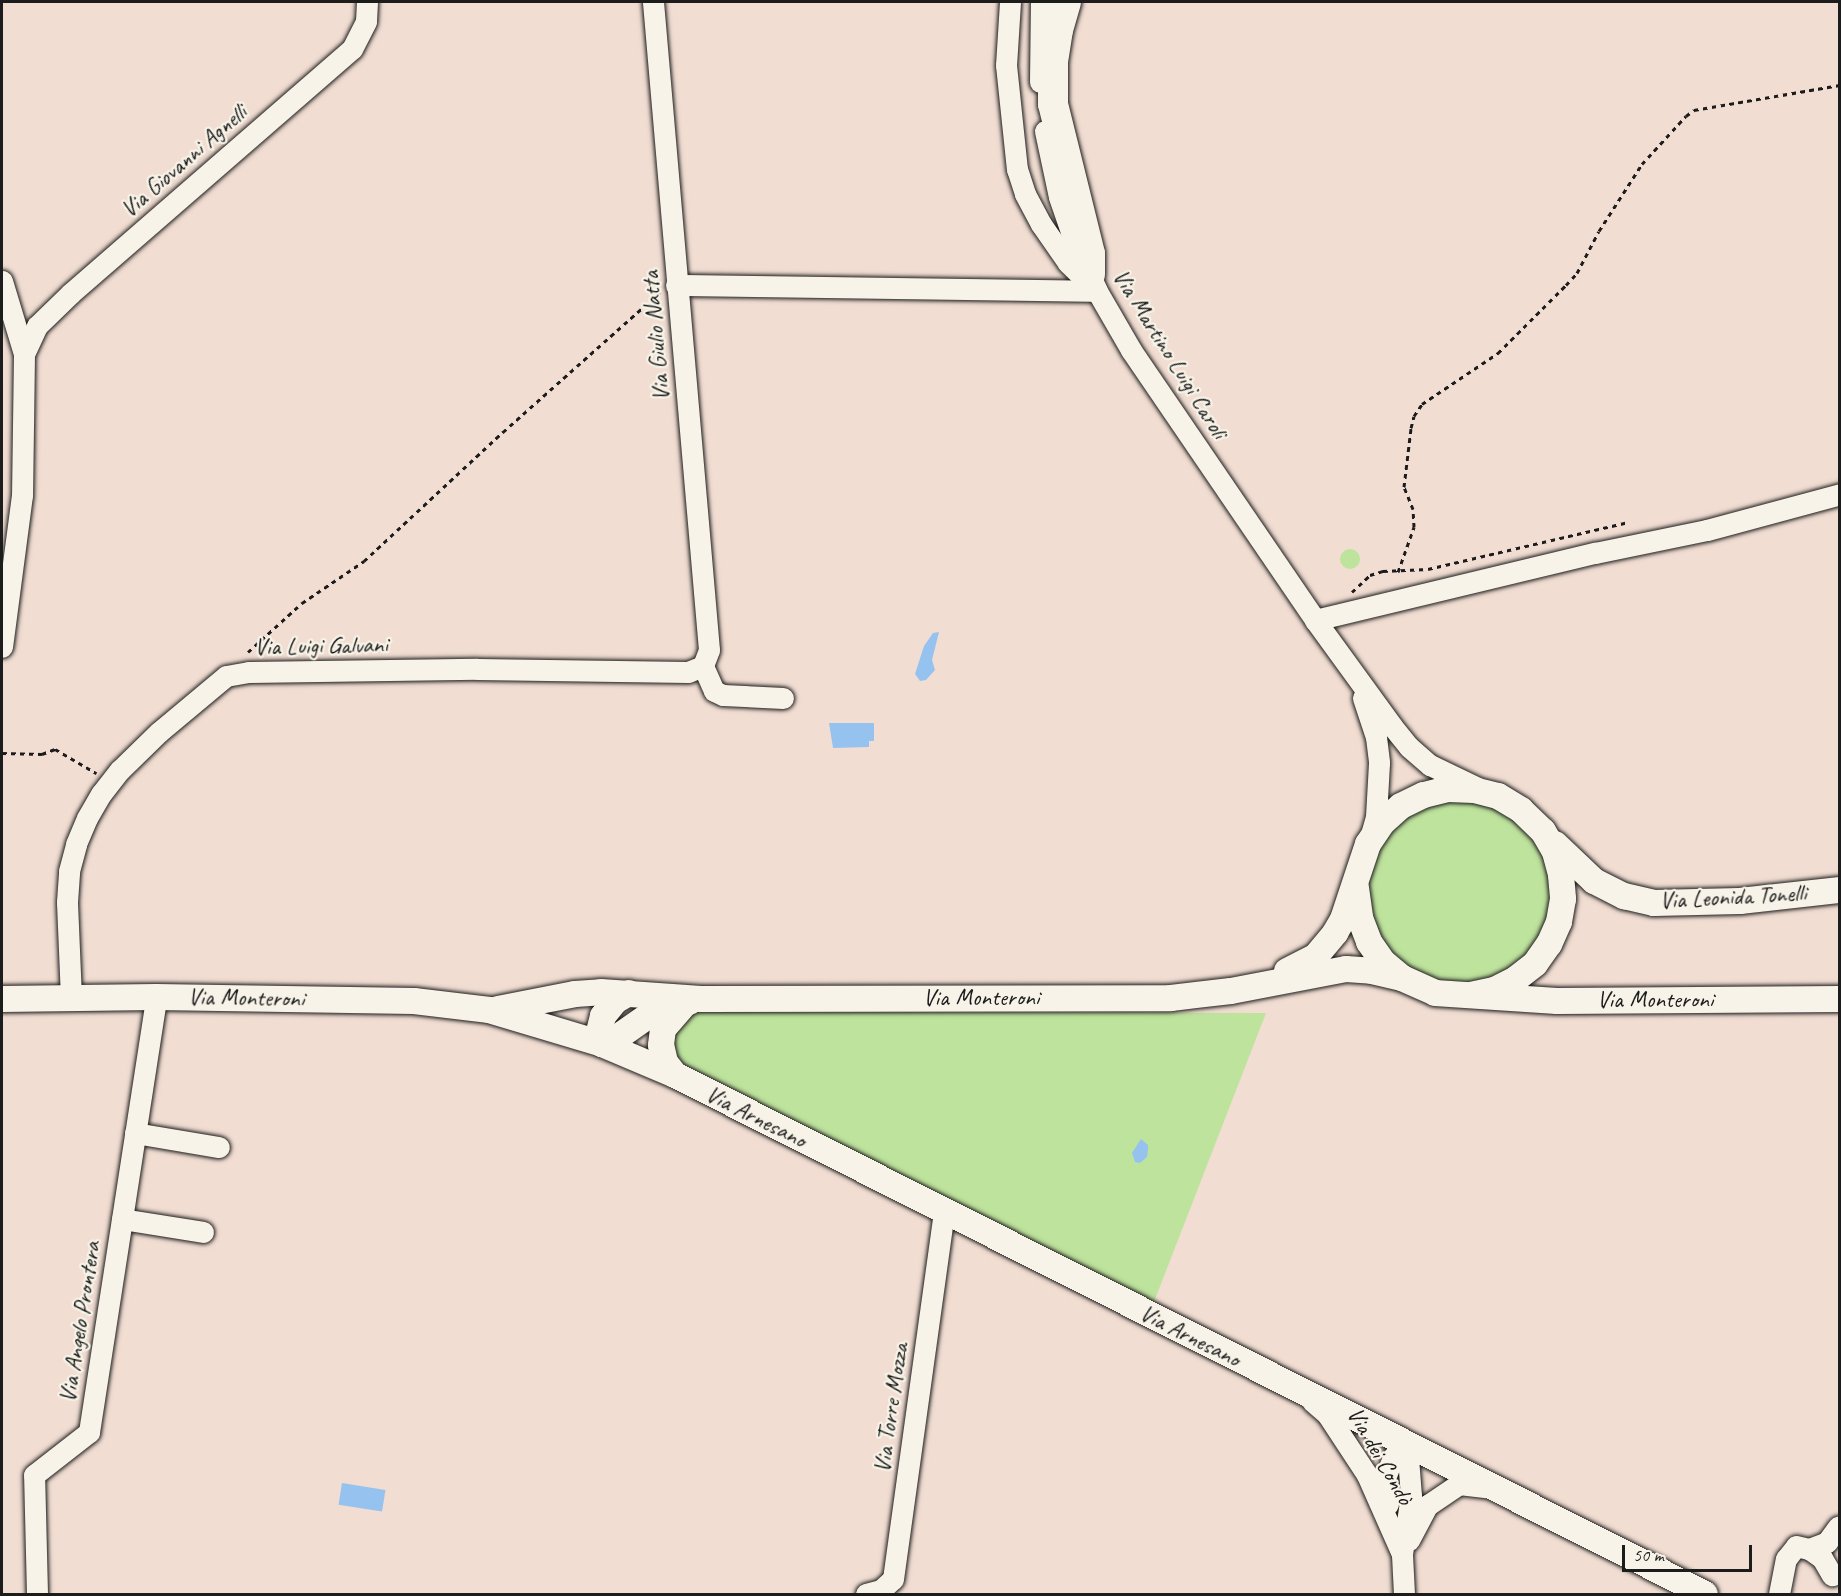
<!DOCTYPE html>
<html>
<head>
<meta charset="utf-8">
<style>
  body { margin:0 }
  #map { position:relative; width:1841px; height:1596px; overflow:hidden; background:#f1ddd2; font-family:Caveat,sans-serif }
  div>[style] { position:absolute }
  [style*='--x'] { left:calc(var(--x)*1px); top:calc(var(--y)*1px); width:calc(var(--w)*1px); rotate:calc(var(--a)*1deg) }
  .green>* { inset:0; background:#bee39d }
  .round { border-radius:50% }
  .water>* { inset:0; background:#96c2f0; transform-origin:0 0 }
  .path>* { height:3px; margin-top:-1.5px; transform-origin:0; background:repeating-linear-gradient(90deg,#1c1c1c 0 4.5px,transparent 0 9px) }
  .roads { filter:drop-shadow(0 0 2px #1c1c1c) drop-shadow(0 0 2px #1c1c1c) }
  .minor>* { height:21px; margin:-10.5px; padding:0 10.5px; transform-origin:10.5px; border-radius:10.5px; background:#f7f3e8 }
  .major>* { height:26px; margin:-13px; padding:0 13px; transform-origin:13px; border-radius:13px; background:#f7f3e8 }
  .highway>* { height:30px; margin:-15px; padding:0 15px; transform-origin:15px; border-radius:15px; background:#f7f3e8 }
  span { translate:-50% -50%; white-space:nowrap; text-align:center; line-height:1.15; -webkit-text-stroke:4.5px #f7f3e8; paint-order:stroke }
  .street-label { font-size:24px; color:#1c1c1c }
  .frame { position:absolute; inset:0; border:3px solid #1c1c1c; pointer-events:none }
  .scale { position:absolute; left:1622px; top:1545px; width:130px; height:27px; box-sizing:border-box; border:3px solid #1c1c1c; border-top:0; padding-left:8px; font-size:18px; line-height:21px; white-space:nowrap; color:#1c1c1c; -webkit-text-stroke:4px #f7f3e8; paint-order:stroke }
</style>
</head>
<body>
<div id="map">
  <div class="green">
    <div class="round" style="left:1340px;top:549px;width:20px;height:20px"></div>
    <div class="round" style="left:1367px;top:800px;width:184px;height:184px"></div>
    <div style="clip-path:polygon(704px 1012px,1266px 1013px,1152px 1307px,701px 1080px,671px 1058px,671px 1029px,693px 1013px)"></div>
  </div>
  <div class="water">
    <div style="clip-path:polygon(939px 632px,932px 660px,935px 670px,926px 680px,920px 681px,915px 674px,924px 646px,933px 633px)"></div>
    <div style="clip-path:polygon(829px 723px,874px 723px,874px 741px,869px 741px,869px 747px,833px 748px)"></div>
    <div style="clip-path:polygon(1141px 1139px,1148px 1145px,1148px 1149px,1147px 1157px,1140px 1163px,1135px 1162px,1132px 1153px)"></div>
    <div style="left:342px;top:1483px;width:44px;height:22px;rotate:9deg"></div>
  </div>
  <div class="path">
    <div style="--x:1398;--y:572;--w:48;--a:-70.4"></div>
    <div style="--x:1414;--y:527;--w:18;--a:-93"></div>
    <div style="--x:1413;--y:509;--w:24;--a:-112"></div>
    <div style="--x:1404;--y:487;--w:59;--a:-83.2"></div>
    <div style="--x:1411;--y:428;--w:12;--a:-76"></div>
    <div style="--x:1414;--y:416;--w:14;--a:-56"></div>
    <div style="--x:1422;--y:404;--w:92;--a:-33.9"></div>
    <div style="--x:1498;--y:353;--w:96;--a:-45"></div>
    <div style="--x:1566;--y:285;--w:16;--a:-47"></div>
    <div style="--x:1577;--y:273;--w:47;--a:-62.4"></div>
    <div style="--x:1599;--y:231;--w:80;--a:-57.3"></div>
    <div style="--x:1642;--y:164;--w:65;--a:-47.5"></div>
    <div style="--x:1686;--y:116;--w:10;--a:-37"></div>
    <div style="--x:1694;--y:110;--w:148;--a:-9.7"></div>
    <div style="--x:1352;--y:592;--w:25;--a:-43"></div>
    <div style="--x:1370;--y:575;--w:14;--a:-17"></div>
    <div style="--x:1383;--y:571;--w:45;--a:-2.5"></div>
    <div style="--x:1428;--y:569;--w:205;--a:-13.2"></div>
    <div style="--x:248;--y:652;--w:73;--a:-42.2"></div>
    <div style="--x:302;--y:603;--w:75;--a:-34.1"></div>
    <div style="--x:364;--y:561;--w:190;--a:-42.9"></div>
    <div style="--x:503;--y:432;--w:210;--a:-41.7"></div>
    <div style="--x:2;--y:753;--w:40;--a:1.4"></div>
    <div style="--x:42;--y:754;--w:14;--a:-21"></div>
    <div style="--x:55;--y:749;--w:48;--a:30.3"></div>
  </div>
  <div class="roads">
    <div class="minor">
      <div style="--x:653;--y:2;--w:650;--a:85.06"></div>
      <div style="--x:709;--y:650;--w:17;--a:111"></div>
      <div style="--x:1010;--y:2;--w:63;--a:93.6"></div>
      <div style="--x:1006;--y:65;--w:105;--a:84"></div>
      <div style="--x:1017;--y:169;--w:26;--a:72"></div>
      <div style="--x:1025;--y:194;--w:34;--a:62"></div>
      <div style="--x:1041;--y:224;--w:47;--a:55.3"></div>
      <div style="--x:1068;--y:263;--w:30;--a:44"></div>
      <div style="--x:1040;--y:82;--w:80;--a:-89.3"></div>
      <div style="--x:1045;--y:131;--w:67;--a:78"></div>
      <div style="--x:1059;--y:197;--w:36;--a:71"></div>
      <div style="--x:1071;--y:231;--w:65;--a:66.6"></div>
      <div style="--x:1097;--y:291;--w:68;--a:60"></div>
      <div style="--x:1131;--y:350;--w:327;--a:55.7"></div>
      <div style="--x:1315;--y:620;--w:131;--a:54"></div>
      <div style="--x:1392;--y:726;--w:27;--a:51"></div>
      <div style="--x:1409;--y:747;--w:28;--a:41"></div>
      <div style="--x:1430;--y:765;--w:53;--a:25.6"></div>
      <div style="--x:2;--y:281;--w:76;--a:73.2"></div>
      <div style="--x:24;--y:354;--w:141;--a:90.8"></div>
      <div style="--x:22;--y:495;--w:153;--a:97.5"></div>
      <div style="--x:676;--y:285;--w:421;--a:0.8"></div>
      <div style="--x:24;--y:354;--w:31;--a:-65"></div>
      <div style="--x:37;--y:326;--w:47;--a:-44.1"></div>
      <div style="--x:71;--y:293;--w:372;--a:-41"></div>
      <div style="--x:352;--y:49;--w:31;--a:-63"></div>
      <div style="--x:366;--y:21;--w:19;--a:-87"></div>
      <div style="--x:1315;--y:620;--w:288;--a:-13.5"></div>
      <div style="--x:1595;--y:553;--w:114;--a:-11.6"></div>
      <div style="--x:1707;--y:530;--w:138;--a:-15.1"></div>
      <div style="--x:1363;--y:698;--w:41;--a:71.6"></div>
      <div style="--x:1376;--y:737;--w:26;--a:83"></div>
      <div style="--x:1379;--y:763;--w:54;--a:93.2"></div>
      <div style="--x:1376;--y:817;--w:22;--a:106"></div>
      <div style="--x:71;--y:998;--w:96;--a:-92.4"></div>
      <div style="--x:67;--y:902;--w:31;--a:-86"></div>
      <div style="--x:69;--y:871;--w:28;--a:-75"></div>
      <div style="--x:76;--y:844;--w:28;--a:-67"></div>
      <div style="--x:87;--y:818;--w:28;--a:-60"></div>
      <div style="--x:101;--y:794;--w:31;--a:-52"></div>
      <div style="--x:120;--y:770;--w:54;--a:-44.3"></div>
      <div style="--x:159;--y:732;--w:87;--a:-39.9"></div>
      <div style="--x:226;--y:676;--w:23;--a:-10"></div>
      <div style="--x:249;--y:672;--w:228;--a:-0.8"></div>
      <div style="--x:477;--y:669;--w:211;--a:0.8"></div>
      <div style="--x:688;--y:672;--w:16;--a:-22"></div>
      <div style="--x:703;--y:666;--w:27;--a:66"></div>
      <div style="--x:714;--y:691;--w:10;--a:24"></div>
      <div style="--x:723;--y:695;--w:60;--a:2.9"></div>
      <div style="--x:135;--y:1133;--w:85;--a:9.5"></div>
      <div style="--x:122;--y:1219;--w:82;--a:9.1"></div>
      <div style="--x:1312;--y:1401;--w:20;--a:41"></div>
      <div style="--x:1327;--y:1414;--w:73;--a:56.7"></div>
      <div style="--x:1367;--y:1475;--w:86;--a:66.1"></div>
      <div style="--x:1388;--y:1504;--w:26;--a:-97"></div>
      <div style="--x:1385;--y:1478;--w:22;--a:-69"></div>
      <div style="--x:1393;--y:1457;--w:18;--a:-41"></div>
      <div style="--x:1409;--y:1540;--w:40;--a:-62"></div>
      <div style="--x:1428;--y:1505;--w:37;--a:-34"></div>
      <div style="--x:1459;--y:1484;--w:26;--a:7"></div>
      <div style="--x:1809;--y:1549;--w:19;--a:-21"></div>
      <div style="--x:1827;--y:1542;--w:19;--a:-54"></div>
      <div style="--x:37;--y:1594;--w:119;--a:-91.4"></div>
      <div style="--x:34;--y:1475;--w:70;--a:-38"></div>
      <div style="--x:89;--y:1432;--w:440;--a:-81.2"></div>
      <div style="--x:866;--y:1594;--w:16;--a:-15"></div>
      <div style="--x:881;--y:1590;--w:16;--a:-43"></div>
      <div style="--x:893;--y:1579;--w:370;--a:-82.1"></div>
      <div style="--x:1404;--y:1594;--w:40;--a:-92.9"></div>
      <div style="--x:1402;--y:1554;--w:59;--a:-81.2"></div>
      <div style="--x:1411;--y:1496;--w:51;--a:-94.5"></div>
      <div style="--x:1779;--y:1594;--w:36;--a:-79"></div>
      <div style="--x:1786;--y:1559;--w:16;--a:-52"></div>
      <div style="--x:1796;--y:1546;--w:13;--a:13"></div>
      <div style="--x:1809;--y:1549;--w:16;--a:35"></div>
      <div style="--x:1822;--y:1558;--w:20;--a:60"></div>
    </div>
    <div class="major">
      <div style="--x:1555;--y:844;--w:54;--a:43.5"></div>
      <div style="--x:1594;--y:881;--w:34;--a:27"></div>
      <div style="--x:1624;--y:896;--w:31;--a:13"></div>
      <div style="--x:1654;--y:903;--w:86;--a:-1.3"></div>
      <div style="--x:1740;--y:901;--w:101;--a:-6.3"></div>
      <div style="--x:1356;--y:888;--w:30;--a:82"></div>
      <div style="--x:1360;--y:918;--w:26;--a:69"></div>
      <div style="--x:1369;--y:942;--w:24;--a:55"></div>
      <div style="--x:1383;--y:962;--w:25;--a:40"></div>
      <div style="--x:1402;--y:978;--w:36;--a:24"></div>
      <div style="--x:1435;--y:993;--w:122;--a:3.8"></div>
      <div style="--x:1557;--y:1001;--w:283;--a:-0.4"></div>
      <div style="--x:1287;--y:971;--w:33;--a:-27"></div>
      <div style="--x:1316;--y:956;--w:30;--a:-50"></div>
      <div style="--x:1335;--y:933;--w:16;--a:-60"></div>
      <div style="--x:1343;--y:919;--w:79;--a:-71.6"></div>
      <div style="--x:1368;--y:844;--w:25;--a:-56"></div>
      <div style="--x:1382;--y:823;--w:25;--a:-42"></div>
      <div style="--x:1401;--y:806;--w:25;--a:-26"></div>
      <div style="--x:1424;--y:795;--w:25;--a:-14"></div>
      <div style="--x:1448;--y:789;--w:26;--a:2"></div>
      <div style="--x:1474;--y:790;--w:25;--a:14"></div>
      <div style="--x:1498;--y:796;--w:27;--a:31"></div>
      <div style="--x:1521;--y:810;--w:30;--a:44"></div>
      <div style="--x:1543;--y:831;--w:24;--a:60"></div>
      <div style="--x:1555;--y:852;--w:24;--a:75"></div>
      <div style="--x:1561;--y:875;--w:24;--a:85"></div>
      <div style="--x:1563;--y:899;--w:23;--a:100"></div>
      <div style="--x:1559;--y:922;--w:24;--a:114"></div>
      <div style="--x:1549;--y:944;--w:24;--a:125"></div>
      <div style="--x:1535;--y:964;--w:24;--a:142"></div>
      <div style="--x:1516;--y:979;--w:25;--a:153"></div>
      <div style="--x:1494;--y:990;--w:24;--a:168"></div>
      <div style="--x:2;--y:999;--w:154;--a:-0.7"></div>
      <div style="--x:156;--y:997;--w:258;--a:0.9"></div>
      <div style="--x:414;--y:1001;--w:76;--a:6.8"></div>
      <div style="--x:489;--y:1010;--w:118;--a:16.7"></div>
      <div style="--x:602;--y:1044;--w:79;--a:23"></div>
      <div style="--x:675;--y:1075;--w:1153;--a:26.74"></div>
      <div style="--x:498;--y:1009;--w:78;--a:-11"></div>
      <div style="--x:575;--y:994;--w:26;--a:-4"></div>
      <div style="--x:601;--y:992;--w:100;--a:4"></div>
      <div style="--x:701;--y:999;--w:470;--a:-0.1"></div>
      <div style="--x:1171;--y:998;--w:60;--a:-6.7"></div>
      <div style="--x:1231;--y:991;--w:117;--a:-10.8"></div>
      <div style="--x:1346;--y:969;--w:26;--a:4"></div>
      <div style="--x:1372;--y:971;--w:31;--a:13"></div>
      <div style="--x:602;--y:1044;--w:17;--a:-24"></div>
      <div style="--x:618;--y:1037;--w:35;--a:-35"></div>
      <div style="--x:647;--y:1017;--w:45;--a:-19.7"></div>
      <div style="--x:602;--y:1044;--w:12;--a:-104"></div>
      <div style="--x:599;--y:1032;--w:16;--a:-76"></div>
      <div style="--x:603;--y:1016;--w:19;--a:-51"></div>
      <div style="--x:615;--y:1001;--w:16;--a:-30"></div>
      <div style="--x:675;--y:1075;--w:16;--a:-128"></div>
      <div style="--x:665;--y:1062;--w:17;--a:-103"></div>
      <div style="--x:661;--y:1045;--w:16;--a:-83"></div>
      <div style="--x:663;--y:1029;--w:33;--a:-49"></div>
    </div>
    <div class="highway">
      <div style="--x:1066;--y:2;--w:29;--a:106"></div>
      <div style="--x:1058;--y:30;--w:33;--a:99"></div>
      <div style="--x:1053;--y:63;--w:41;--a:90"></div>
      <div style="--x:1053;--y:104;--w:154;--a:76.1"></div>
      <div style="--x:1090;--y:254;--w:20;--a:90"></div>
    </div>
  </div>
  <div class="street-label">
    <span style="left:184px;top:161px;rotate:-41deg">Via Giovanni Agnelli</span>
    <span style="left:656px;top:336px;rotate:-95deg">Via Giulio Natta</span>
    <span style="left:1170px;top:354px;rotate:58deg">Via Martino Luigi Caroli</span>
    <span style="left:321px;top:646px;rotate:-1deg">Via Luigi Galvani</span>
    <span style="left:1733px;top:897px;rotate:-3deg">Via Leonida Tonelli</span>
    <span style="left:246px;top:998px;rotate:1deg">Via Monteroni</span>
    <span style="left:981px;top:998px">Via Monteroni</span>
    <span style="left:1655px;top:1000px">Via Monteroni</span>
    <span style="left:756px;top:1117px;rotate:27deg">Via Arnesano</span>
    <span style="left:80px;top:1322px;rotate:-81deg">Via Angelo Prontera</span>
    <span style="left:1190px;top:1336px;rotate:27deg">Via Arnesano</span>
    <span style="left:891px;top:1408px;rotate:-82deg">Via Torre Mozza</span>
    <span style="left:1380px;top:1456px;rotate:60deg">Via dei Condò</span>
  </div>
  <div class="frame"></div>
  <div class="scale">50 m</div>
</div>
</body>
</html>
